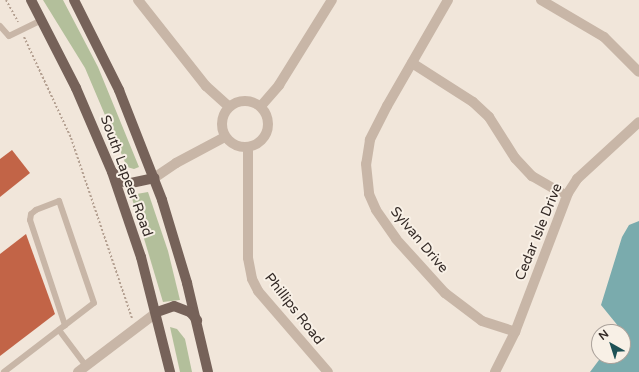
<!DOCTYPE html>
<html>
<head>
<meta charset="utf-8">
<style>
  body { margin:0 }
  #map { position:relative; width:639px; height:372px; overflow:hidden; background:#f1e6da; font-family:"Varela Round",sans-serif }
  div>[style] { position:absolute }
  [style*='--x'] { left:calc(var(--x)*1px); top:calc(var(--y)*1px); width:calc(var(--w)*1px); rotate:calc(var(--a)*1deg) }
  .green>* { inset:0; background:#b3bf9b }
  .water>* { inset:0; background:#7aabad }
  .building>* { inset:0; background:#c26447 }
  .path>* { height:2px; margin-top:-1px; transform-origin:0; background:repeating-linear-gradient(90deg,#b4a091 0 2px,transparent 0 4px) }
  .service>* { height:6px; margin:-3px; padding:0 3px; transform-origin:3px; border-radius:3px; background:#c8b6a7 }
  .minor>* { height:10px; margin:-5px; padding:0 5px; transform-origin:5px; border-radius:5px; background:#c8b6a7 }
  .minor>.ring { margin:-5px; padding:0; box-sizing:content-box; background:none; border:10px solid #c8b6a7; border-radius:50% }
  .primary>* { height:10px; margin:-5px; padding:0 5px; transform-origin:5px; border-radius:5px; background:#766259 }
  span { translate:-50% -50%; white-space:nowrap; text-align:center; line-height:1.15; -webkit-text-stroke:4px #f8f0e6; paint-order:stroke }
  .street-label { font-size:14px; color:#352b27 }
  .north { position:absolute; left:591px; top:324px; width:40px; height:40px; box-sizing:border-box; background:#f8f0e6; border:1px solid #aaa19a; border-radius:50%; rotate:321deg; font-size:11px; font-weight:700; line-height:16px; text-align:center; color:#352b27 }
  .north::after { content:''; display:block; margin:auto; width:14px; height:18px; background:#1e5155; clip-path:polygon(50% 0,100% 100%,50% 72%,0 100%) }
</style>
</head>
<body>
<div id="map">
  <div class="green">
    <div style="clip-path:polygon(43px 0,63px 0,98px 67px,139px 167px,134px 169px,127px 167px,85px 68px)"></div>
    <div style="clip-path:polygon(148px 192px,168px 251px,180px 300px,163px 302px,131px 195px)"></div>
    <div style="clip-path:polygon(170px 327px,177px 329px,185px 339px,192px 372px,180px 372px)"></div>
  </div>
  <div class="water">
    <div style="clip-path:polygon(639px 221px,639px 372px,590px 372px,602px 356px,623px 356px,623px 332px,601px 305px,622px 237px,629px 225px)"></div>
  </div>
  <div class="building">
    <div style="clip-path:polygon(12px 150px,30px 173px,0 197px,0 159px)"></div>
    <div style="clip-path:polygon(26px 234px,55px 314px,0 356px,0 254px)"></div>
  </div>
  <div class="path">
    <div style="--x:6;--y:0;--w:25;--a:61"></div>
    <div style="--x:24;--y:37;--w:111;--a:65"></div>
    <div style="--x:71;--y:138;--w:190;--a:71.3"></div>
  </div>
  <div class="service">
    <div style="--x:0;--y:26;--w:13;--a:48"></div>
    <div style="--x:9;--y:36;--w:37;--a:-26"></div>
    <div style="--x:59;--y:330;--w:45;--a:53.1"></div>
    <div style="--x:4;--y:372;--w:113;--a:-37.5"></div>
    <div style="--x:94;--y:303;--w:108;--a:-108.9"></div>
    <div style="--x:59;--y:201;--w:25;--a:159"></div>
    <div style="--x:36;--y:210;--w:6;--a:141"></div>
    <div style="--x:31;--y:214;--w:6;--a:99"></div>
    <div style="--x:30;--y:220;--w:111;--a:71.6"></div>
  </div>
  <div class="minor">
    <div style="--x:138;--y:0;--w:110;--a:51.7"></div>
    <div style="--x:206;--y:86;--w:31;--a:42"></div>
    <div style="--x:448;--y:0;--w:122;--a:119.9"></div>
    <div style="--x:387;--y:106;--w:38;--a:117"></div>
    <div style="--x:370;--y:140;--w:24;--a:99"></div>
    <div style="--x:366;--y:164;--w:30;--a:84"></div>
    <div style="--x:369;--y:194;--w:17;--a:66"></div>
    <div style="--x:376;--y:210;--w:35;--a:55"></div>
    <div style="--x:396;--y:239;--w:73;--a:47.8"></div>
    <div style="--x:445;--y:293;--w:46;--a:37.1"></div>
    <div style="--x:482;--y:321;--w:35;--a:18"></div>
    <div style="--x:541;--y:0;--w:73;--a:30.4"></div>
    <div style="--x:604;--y:37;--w:49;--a:45"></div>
    <div style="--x:412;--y:63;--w:72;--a:32.6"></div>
    <div style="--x:473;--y:102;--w:22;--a:43"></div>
    <div style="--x:489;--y:117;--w:49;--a:57.6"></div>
    <div style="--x:515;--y:158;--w:25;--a:47"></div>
    <div style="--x:532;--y:176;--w:39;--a:30"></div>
    <div class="ring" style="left:222px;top:101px;width:36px;height:36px"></div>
    <div style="--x:261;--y:106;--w:28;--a:-49"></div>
    <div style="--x:279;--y:85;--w:100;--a:-58.1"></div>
    <div style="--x:248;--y:148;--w:110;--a:90"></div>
    <div style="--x:248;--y:258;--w:21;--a:79"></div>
    <div style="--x:252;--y:279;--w:13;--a:63"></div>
    <div style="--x:258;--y:291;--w:107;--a:49.2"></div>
    <div style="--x:154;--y:178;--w:27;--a:-34"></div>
    <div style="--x:176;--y:163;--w:55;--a:-28"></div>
    <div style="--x:78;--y:372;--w:99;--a:-37.2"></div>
    <div style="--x:495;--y:372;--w:45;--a:-63.4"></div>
    <div style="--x:515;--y:332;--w:149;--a:-69.1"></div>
    <div style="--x:568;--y:193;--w:17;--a:-57"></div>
    <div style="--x:577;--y:179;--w:84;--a:-42.6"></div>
  </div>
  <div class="primary">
    <div style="--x:31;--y:0;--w:99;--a:62.9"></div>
    <div style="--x:76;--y:88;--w:91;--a:66.8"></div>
    <div style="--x:112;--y:172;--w:90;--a:71.2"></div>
    <div style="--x:141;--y:257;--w:119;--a:75.8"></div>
    <div style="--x:74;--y:0;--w:101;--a:63.4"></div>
    <div style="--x:119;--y:90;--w:118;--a:68.6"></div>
    <div style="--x:162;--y:200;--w:87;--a:73.2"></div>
    <div style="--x:187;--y:283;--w:91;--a:76.7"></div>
    <div style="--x:113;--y:173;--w:14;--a:39"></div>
    <div style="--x:124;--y:182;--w:7;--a:8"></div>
    <div style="--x:131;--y:183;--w:24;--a:-12"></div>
    <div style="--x:157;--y:312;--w:18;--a:-19"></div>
    <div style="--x:174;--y:306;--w:17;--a:21"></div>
    <div style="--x:190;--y:312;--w:11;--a:49"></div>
  </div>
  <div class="street-label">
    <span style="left:126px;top:176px;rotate:70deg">South Lapeer Road</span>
    <span style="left:539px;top:232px;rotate:-68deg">Cedar Isle Drive</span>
    <span style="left:419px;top:240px;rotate:50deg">Sylvan Drive</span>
    <span style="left:294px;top:309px;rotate:52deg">Phillips Road</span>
  </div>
  <div class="north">N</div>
</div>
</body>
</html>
